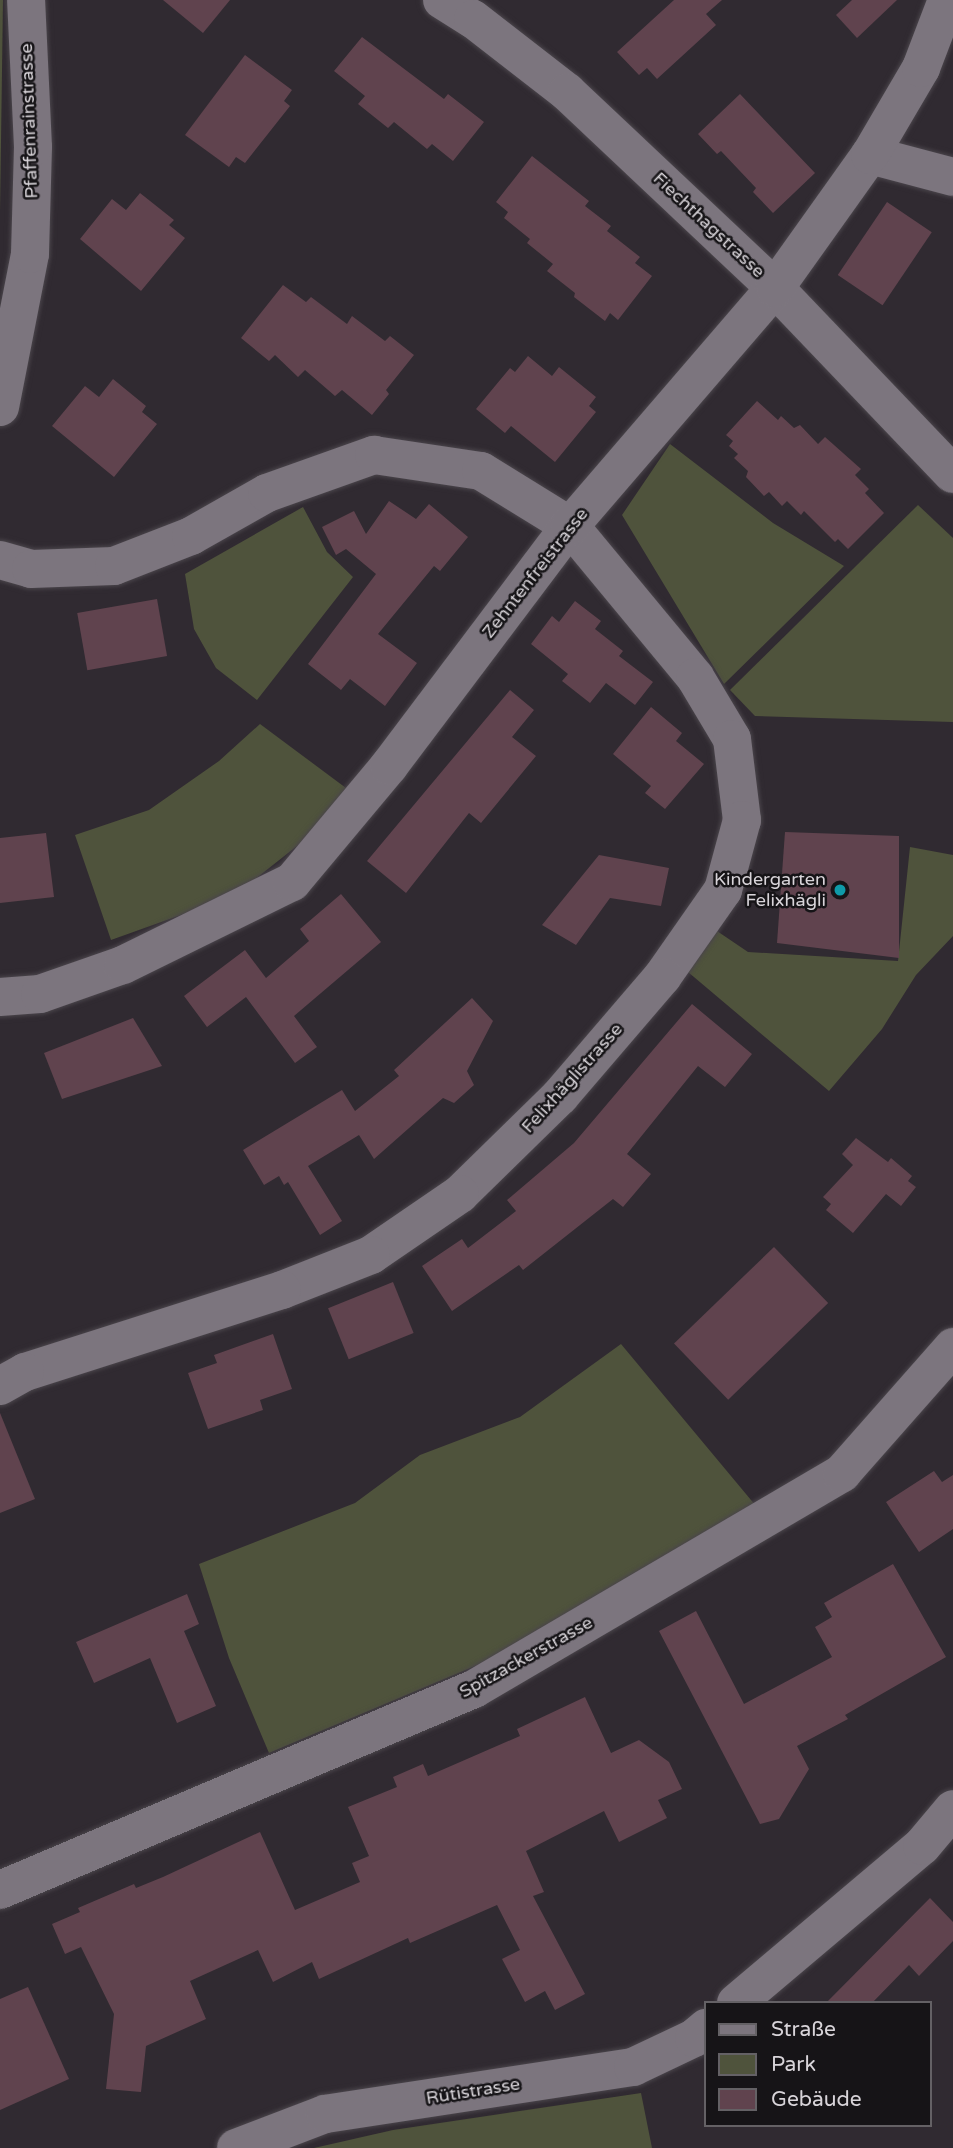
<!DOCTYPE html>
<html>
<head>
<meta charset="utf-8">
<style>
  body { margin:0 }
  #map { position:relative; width:953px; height:2148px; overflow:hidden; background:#302a31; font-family:"Varela Round",sans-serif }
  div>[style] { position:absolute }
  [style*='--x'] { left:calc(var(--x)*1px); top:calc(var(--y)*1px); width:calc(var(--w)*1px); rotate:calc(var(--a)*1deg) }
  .green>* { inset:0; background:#4f533c }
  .building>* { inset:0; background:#60434e; transform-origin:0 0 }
  .roads { filter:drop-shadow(0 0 2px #4a454b) drop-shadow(0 0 2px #4a454b) }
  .minor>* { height:38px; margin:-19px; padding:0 19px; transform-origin:19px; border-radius:19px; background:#7c757e }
  .dots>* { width:19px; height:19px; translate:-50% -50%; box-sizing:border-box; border:4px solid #161417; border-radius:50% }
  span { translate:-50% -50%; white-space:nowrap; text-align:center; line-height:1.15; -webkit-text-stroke:5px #161417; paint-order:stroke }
  .street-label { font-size:18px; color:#d8d4d9 }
  .poi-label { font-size:18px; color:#d8d4d9 }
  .right { translate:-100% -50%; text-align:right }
  .legend { position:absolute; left:704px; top:2001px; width:228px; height:126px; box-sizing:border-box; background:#161417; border:2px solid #646165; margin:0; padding:9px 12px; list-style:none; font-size:21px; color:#d8d4d9 }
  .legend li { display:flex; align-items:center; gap:14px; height:35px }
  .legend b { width:35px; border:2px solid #646165 }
</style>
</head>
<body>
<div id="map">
  <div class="green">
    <div style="clip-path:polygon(0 0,3px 0,0 212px)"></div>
    <div style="clip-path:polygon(670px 444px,773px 523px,844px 566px,724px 684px,622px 515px)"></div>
    <div style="clip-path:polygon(918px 505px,953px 538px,953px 722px,755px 716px,730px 690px)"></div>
    <div style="clip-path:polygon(303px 507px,327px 552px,353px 577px,257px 700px,216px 668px,194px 629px,185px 574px)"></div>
    <div style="clip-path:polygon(260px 724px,346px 788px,302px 842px,234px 896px,111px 940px,75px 835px,149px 810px,219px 761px)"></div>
    <div style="clip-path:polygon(910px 847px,953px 855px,953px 936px,916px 975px,882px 1029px,829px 1091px,688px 972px,717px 931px,748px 952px,898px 961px)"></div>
    <div style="clip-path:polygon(621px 1344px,756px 1506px,560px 1630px,269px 1753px,229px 1658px,199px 1564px,355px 1503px,420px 1455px,520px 1417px)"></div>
    <div style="clip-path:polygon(641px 2093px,652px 2148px,314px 2148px,393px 2130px)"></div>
  </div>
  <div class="building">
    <div style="clip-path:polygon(163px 0,230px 0,203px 33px)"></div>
    <div style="clip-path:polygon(674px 0,722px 0,706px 14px,716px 25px,657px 79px,647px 68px,639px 75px,617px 52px)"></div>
    <div style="clip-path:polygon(852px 0,897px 0,857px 38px,836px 15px)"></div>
    <div style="clip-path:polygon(362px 37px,444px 99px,448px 94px,484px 122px,453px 161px,432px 144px,427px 149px,394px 122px,388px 128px,358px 104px,365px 96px,334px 71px)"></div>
    <div style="clip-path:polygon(245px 55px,292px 90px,284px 101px,290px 106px,245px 163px,236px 157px,229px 167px,185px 135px)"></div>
    <div style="clip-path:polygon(740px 94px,815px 173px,773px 213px,753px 192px,756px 188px,721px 151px,717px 154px,698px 134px)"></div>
    <div style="clip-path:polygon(532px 156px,589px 201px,585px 206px,611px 226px,607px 231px,640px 257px,635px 263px,652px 276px,618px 320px,610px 313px,605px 321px,574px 297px,575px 293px,547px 271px,553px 264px,527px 243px,530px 239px,504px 218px,508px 212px,496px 202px)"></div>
    <div style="clip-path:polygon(140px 193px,174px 220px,169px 225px,185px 238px,141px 291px,80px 239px,112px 199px,126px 210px)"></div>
    <div style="left:887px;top:202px;width:54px;height:88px;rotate:34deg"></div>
    <div style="clip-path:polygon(283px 285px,306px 302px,311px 297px,347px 324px,352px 316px,385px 341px,390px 336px,414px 355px,386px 390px,389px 394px,372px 415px,342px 390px,335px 396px,305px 370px,298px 377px,275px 355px,269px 361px,241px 338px)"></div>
    <div style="clip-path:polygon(528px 356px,552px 376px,559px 367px,596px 397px,589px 406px,596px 412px,555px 462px,511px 426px,505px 433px,476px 409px,510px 368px,515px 372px)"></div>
    <div style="clip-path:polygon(113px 379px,146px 406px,142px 412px,157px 424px,114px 477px,52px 426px,85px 386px,99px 397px)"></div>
    <div style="clip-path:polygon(757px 401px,778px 420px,781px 416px,794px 428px,800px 425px,818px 444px,825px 437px,861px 469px,855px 475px,869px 489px,865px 493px,884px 513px,848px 549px,838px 539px,835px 542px,804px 511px,801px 515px,787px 501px,782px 506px,769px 492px,764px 496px,746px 477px,748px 471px,734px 458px,738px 454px,729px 446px,733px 441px,726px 435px)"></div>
    <div style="clip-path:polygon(389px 501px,416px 519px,429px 504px,468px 537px,440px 571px,434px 566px,378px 634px,417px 663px,385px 706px,350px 679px,341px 690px,308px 664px,376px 574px,346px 549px,336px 555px,322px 527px,354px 511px,366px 534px)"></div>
    <div style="left:157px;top:599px;width:58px;height:81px;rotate:80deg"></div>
    <div style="clip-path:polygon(575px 601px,601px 621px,595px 629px,623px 651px,619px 656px,653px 682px,635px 705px,606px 683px,590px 703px,562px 681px,568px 674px,531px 644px,552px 616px,559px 622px)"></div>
    <div style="clip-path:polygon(510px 690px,534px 710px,512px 737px,536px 756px,481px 823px,469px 813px,406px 893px,367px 861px)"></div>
    <div style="clip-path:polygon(651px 707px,682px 733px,676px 741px,704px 764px,665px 809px,645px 793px,651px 786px,613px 754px)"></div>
    <div style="clip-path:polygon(785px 832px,899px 836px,899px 958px,777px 943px)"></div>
    <div style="clip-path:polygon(46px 833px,54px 897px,0 903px,0 838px)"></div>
    <div style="clip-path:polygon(599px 855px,669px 868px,661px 906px,610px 898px,576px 945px,542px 925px)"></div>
    <div style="clip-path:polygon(341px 894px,381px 942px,294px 1016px,317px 1047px,295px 1063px,246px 997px,207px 1027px,184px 996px,245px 950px,266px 978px,309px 941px,300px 929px)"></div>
    <div style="clip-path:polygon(472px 998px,493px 1021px,467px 1071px,474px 1085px,454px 1103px,443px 1098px,374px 1159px,359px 1135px,308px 1166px,342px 1221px,320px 1235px,288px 1182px,284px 1185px,279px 1176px,264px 1185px,243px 1150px,342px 1090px,355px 1111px,399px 1076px,394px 1070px)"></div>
    <div style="clip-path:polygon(692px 1004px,752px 1054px,725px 1087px,698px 1066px,627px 1154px,651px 1174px,623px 1207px,613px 1199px,523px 1270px,519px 1265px,452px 1311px,422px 1266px,462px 1239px,468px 1248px,516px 1211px,507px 1200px,574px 1143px)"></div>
    <div style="clip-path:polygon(133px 1018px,162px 1066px,62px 1099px,44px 1053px)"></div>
    <div style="clip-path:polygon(856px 1138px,888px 1162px,891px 1158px,912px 1176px,908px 1181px,916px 1187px,901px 1206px,886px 1194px,853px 1233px,826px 1210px,831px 1204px,823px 1197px,853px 1165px,842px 1154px)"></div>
    <div style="left:774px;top:1247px;width:78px;height:139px;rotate:46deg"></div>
    <div style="left:393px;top:1282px;width:55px;height:70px;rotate:68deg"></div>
    <div style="clip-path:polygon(273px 1334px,292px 1389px,260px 1400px,263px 1410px,208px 1429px,188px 1373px,217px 1363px,214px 1355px)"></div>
    <div style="clip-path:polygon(0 1413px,35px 1499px,0 1513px)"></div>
    <div style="clip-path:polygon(934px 1471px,942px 1482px,953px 1475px,953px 1529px,919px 1552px,886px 1502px)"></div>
    <div style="clip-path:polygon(893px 1564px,946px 1657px,845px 1715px,848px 1719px,797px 1746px,809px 1769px,779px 1819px,760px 1824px,659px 1631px,696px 1611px,744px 1704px,832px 1657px,815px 1627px,832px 1617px,824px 1603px)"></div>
    <div style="clip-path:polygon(187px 1594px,199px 1624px,184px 1631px,216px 1706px,177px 1723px,150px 1658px,94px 1683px,76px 1642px)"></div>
    <div style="clip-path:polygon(585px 1697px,611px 1753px,639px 1740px,669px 1762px,682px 1789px,658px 1800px,667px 1818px,619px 1842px,604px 1811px,526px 1851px,544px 1892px,533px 1896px,585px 1994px,555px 2010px,545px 1991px,525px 2002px,502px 1959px,520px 1950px,497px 1905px,410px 1943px,408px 1938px,319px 1979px,312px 1962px,273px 1982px,258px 1950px,190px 1981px,206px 2019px,146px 2046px,141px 2092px,106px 2089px,114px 2014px,81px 1947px,65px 1954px,52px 1924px,80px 1912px,78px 1908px,134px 1884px,136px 1888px,163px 1877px,260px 1832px,295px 1910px,360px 1882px,352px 1863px,369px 1856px,348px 1807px,397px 1787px,393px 1777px,423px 1764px,428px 1776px,520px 1736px,517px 1729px)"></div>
    <div style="clip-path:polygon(930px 1898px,953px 1922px,953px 1941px,919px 1976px,909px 1965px,872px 2003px,826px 2003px)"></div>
    <div style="clip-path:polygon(28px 1987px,69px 2079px,0 2110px,0 1999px)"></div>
  </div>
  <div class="roads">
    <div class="minor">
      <div style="--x:442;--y:0;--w:36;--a:32"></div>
      <div style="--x:473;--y:19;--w:119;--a:37.8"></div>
      <div style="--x:567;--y:92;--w:286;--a:43.3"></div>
      <div style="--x:775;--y:288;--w:257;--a:46.3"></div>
      <div style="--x:870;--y:155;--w:86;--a:14.8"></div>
      <div style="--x:0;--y:407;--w:156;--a:-78.9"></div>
      <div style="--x:30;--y:254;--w:107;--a:-88.4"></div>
      <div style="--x:33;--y:147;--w:147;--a:-92.7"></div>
      <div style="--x:0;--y:560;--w:32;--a:16"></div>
      <div style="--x:31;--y:569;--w:83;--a:-2.1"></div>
      <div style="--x:114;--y:566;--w:83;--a:-21.3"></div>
      <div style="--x:191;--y:536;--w:87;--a:-29.5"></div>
      <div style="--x:267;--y:493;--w:114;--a:-19.6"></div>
      <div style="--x:374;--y:455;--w:108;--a:8.5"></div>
      <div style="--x:481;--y:471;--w:105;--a:31.7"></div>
      <div style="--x:570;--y:526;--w:196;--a:50.4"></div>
      <div style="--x:695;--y:677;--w:72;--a:59.2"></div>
      <div style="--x:732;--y:739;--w:82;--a:83"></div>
      <div style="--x:742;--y:820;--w:73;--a:105.2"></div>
      <div style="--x:723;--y:890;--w:106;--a:125"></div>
      <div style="--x:662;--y:977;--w:157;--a:130.6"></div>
      <div style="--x:560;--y:1096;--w:140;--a:135.6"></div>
      <div style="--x:460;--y:1194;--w:108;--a:145.6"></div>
      <div style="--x:371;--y:1255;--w:96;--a:158.5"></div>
      <div style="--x:282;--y:1290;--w:270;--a:162.3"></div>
      <div style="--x:25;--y:1372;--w:29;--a:151"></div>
      <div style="--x:0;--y:997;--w:40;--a:-4.3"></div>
      <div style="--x:40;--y:994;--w:88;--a:-19.3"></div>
      <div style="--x:123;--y:965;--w:188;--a:-26.2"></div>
      <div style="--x:292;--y:882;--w:151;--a:-50.1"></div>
      <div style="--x:389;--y:766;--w:301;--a:-53"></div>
      <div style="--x:570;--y:526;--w:314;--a:-49.3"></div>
      <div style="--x:775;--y:288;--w:163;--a:-54.5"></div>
      <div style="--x:870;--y:155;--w:101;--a:-59.6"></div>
      <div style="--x:921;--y:68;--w:73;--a:-69.1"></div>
      <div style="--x:0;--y:1890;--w:515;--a:-22.98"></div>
      <div style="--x:474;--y:1689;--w:427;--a:-30.4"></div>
      <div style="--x:842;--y:1473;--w:168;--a:-48.6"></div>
      <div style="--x:736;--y:2003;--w:243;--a:-40.2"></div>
      <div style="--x:922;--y:1846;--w:48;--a:-50"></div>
      <div style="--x:236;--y:2148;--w:95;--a:-20.9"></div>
      <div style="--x:325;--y:2114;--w:312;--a:-8.7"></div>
      <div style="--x:633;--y:2067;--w:68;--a:-25.4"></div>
      <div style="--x:694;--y:2038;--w:16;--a:-40"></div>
    </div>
  </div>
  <div class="dots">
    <div style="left:840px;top:890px;background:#0f9aa8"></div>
  </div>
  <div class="street-label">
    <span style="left:29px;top:121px;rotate:-92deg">Pfaffenrainstrasse</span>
    <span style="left:709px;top:225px;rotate:43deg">Fiechthagstrasse</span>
    <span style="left:535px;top:573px;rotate:-52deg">Zehntenfreistrasse</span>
    <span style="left:572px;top:1078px;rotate:-48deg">Felixhäglistrasse</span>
    <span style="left:526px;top:1657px;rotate:-29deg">Spitzackerstrasse</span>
    <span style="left:473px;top:2091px;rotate:-9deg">Rütistrasse</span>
  </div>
  <div class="poi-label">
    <span class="right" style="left:826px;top:890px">Kindergarten<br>Felixhägli</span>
  </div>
  <ul class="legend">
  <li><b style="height:9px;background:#7c757e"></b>Straße</li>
  <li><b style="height:19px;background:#4f533c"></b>Park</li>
  <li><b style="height:19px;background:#60434e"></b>Gebäude</li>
  </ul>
</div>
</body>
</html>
